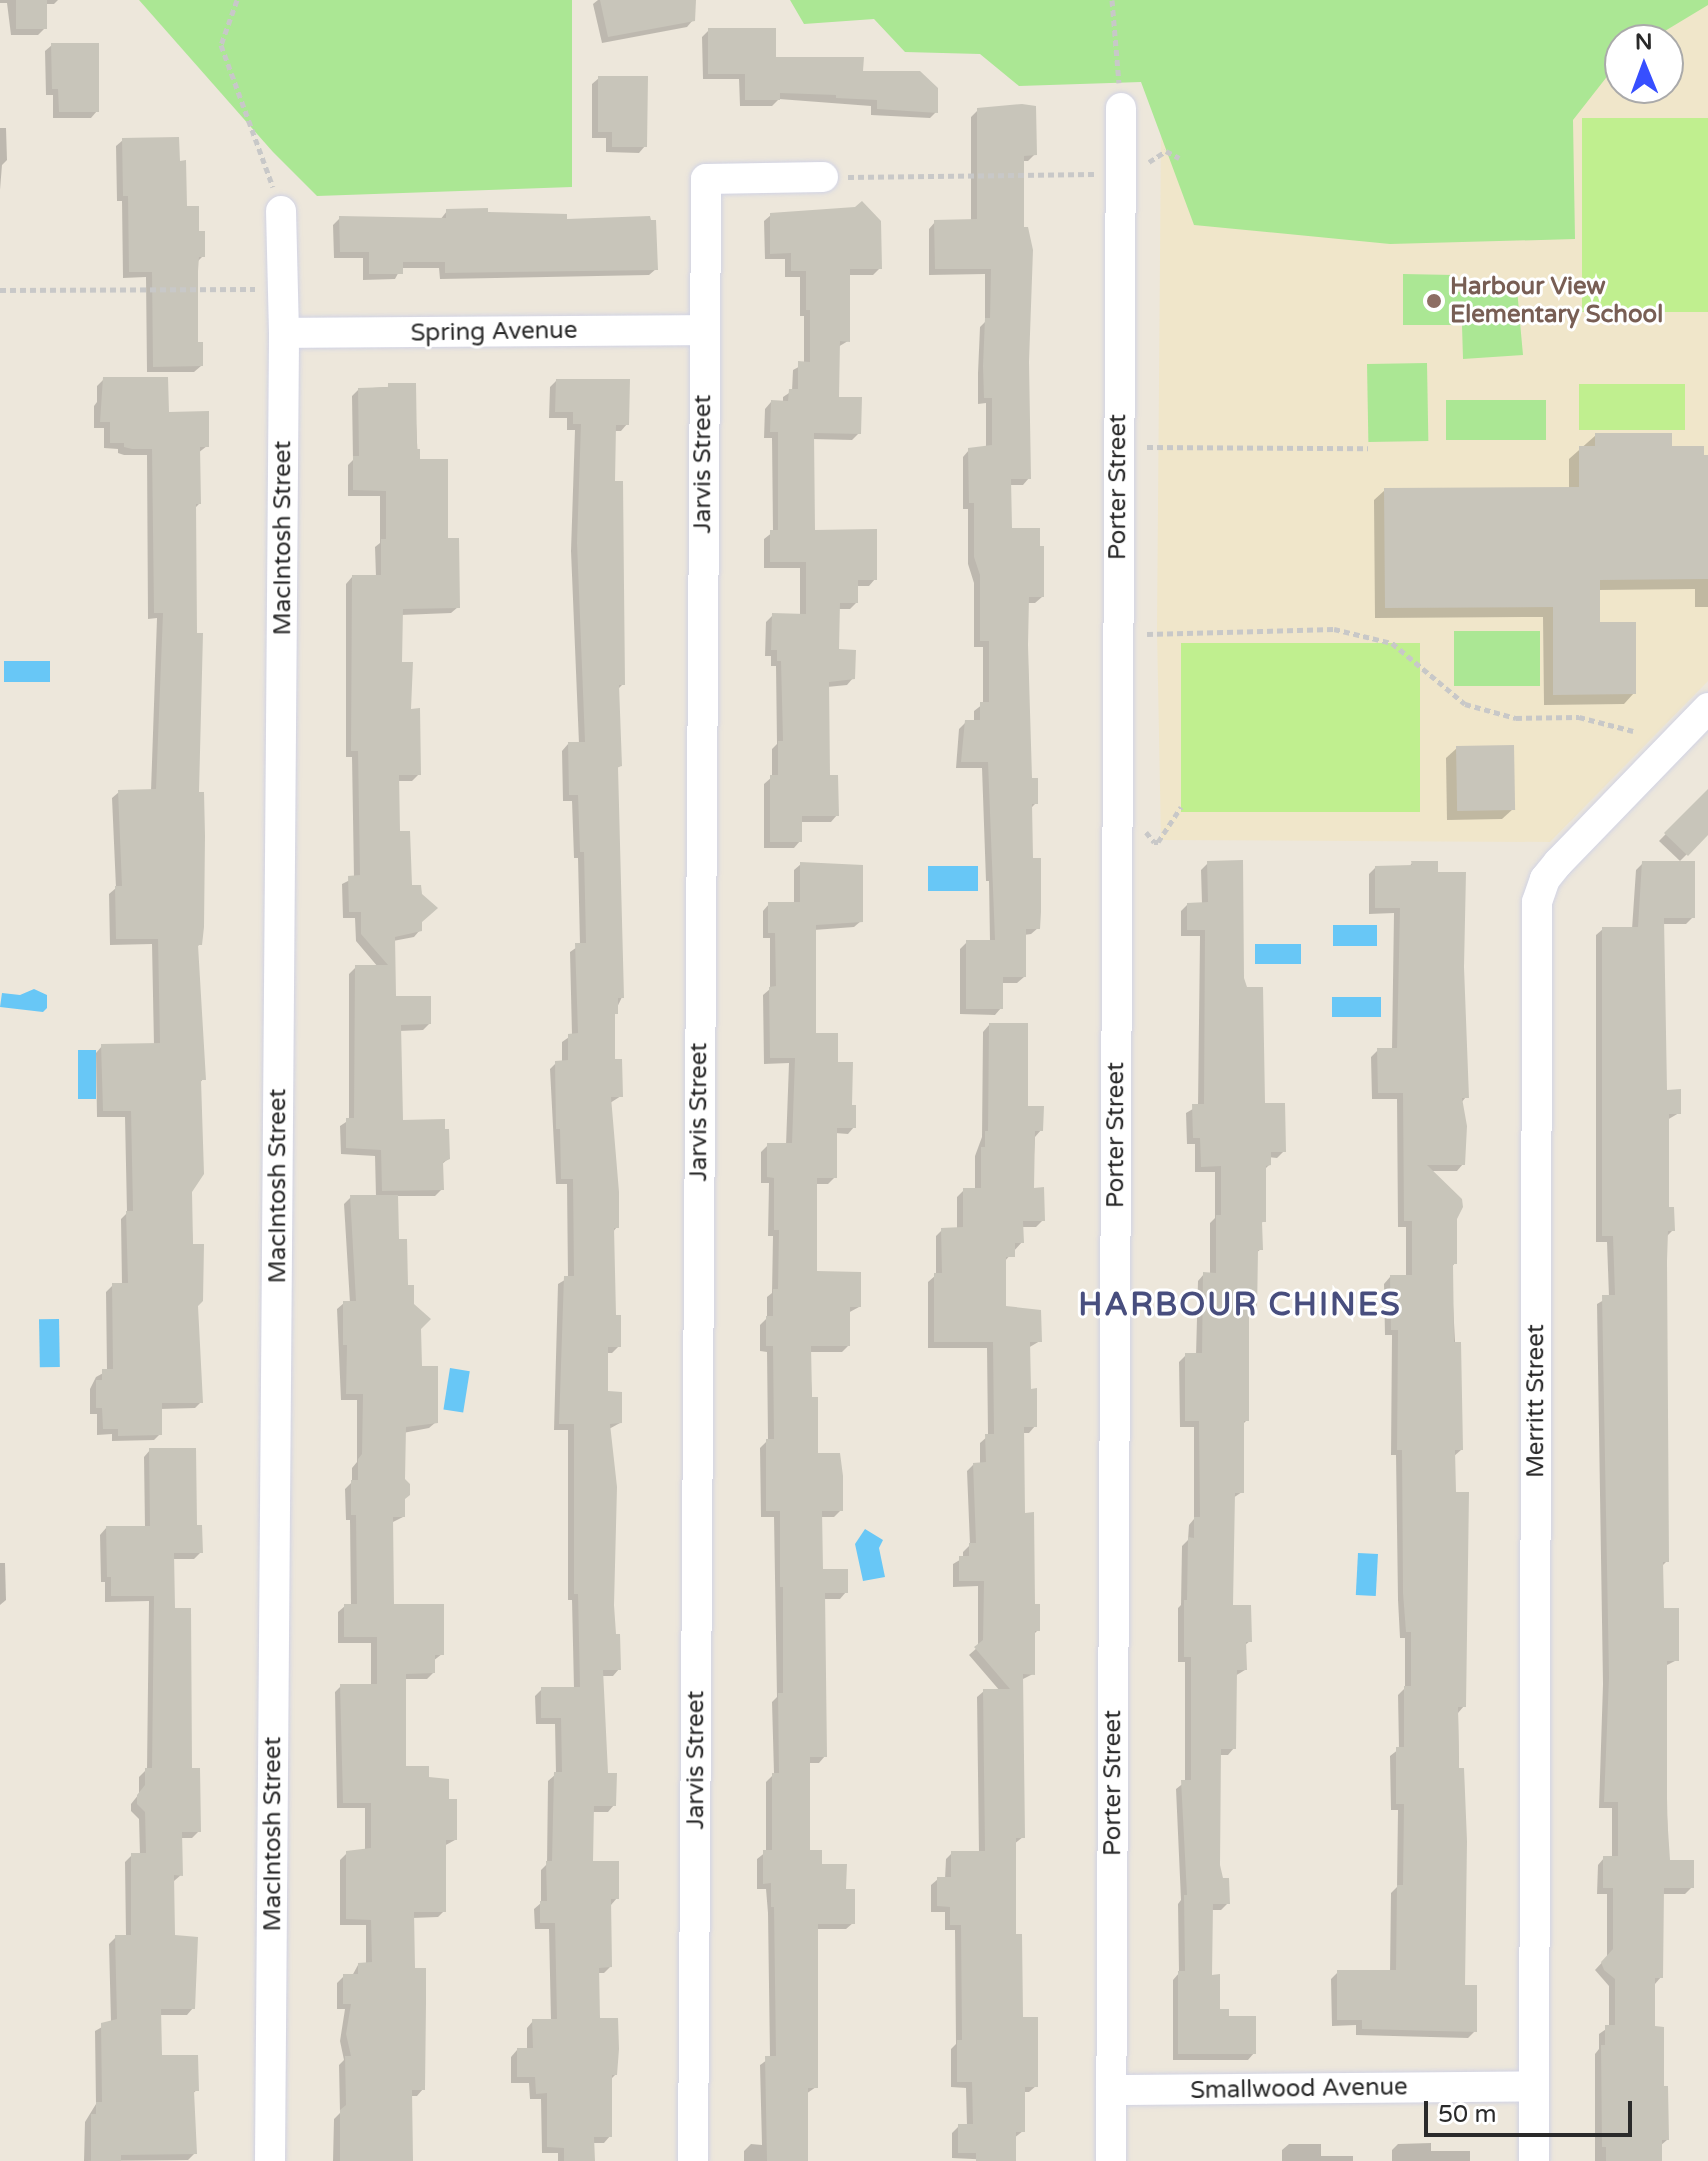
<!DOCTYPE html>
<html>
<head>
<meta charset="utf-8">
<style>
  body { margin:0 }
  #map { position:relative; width:1708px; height:2161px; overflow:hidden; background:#ede7db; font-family:"Varela Round",sans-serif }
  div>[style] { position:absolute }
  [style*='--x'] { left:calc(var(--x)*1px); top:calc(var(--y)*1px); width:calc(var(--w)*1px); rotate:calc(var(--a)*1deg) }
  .education>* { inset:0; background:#f0e6ca }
  .green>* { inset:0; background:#abe794; transform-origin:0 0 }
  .pitch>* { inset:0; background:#c0ef8f; transform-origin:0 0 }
  .water>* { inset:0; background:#68c7f6; transform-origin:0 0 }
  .shadow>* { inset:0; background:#0003 }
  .building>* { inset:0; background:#c8c5ba; transform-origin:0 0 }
  .path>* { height:5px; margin-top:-2.5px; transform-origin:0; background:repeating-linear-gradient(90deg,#c8c8c8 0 6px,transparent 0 10px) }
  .roads { filter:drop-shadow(0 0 2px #d1d3e4) drop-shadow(0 0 2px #d1d3e4) }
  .street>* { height:30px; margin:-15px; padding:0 15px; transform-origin:15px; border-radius:15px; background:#fff }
  .dots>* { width:22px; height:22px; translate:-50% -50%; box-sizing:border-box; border:4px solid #fff; border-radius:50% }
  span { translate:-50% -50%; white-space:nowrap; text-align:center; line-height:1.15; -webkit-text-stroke:6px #fff; paint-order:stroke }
  .education-label { font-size:24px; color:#785e54; font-weight:700 }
  .left { translate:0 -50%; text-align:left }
  .street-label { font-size:24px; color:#2a2a2a }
  .district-label { font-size:32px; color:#484e7e; font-weight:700; letter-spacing:2px }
  .north { position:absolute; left:1604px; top:24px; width:80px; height:80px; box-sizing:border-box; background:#fff; border:2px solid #aaa; border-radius:50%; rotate:359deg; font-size:22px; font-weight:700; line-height:32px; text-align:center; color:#2a2a2a }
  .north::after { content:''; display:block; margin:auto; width:28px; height:36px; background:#374fff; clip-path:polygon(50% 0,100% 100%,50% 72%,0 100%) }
  .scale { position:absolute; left:1424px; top:2101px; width:208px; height:36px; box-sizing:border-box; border:4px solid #2a2a2a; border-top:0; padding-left:10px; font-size:24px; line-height:28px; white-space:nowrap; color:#2a2a2a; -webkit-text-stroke:6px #fff; paint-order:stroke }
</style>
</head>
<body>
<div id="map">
  <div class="education">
    <div style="clip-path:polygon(evenodd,1312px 0,1708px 0,1708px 681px,1550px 842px,1161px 840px,1157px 630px,1162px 8px,1312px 0,1620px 40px,1668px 40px,1668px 88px,1620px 88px,1620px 40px)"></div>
  </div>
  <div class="green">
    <div style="clip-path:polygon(139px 0,572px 0,572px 187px,317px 196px,273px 152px)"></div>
    <div style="clip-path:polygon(790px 0,1708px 0,1708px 5px,1650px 40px,1620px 40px,1620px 60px,1573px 120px,1575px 239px,1390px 244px,1194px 225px,1141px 82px,1019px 86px,980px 54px,905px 52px,874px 19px,804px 24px)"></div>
    <div style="clip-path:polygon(1403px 274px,1454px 275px,1455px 292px,1517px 289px,1523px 355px,1463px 359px,1462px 325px,1403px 325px)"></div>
    <div style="left:1427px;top:363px;width:78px;height:60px;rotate:89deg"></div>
    <div style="left:1546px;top:400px;width:40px;height:100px;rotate:90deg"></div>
    <div style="left:1454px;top:631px;width:86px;height:55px"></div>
  </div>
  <div class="pitch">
    <div style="left:1708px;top:118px;width:194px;height:126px;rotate:90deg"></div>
    <div style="left:1685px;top:384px;width:46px;height:106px;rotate:90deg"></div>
    <div style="left:1420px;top:643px;width:169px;height:239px;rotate:90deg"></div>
  </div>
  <div class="water">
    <div style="left:4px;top:661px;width:46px;height:21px"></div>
    <div style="left:978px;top:866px;width:25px;height:50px;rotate:90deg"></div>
    <div style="left:1333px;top:925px;width:44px;height:21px"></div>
    <div style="left:1301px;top:944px;width:20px;height:46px;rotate:90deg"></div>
    <div style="clip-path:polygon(34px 989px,47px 995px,47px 1008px,43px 1012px,0 1007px,2px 993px,20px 995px)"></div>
    <div style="left:1332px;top:997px;width:49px;height:20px"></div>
    <div style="left:78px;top:1050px;width:18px;height:49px"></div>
    <div style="left:59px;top:1319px;width:48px;height:20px;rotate:89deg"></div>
    <div style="left:450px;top:1368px;width:20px;height:42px;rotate:9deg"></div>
    <div style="clip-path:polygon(865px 1529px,883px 1540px,879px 1548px,885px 1577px,863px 1581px,855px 1544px)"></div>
    <div style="left:1358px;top:1553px;width:20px;height:42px;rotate:3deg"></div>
  </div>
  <div class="shadow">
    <div style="clip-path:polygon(0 0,58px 0,54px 4px,45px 4px,45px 28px,38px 35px,11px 35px,7px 3px,0 3px)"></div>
    <div style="clip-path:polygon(598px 0,694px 0,693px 20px,687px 27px,602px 43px,593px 4px)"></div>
    <div style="clip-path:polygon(709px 30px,774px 59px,861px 73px,936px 112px,930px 118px,871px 115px,871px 106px,779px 99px,772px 106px,740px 106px,739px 79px,703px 79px,702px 37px)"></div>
    <div style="clip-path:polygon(52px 45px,97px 111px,91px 118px,53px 118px,53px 95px,46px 95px,45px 51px)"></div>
    <div style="clip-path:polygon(599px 78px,645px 146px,639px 153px,606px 152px,606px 138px,592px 138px,592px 84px)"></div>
    <div style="clip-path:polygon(978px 110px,1035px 154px,1028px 161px,1022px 161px,1029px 478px,1023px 485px,1009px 485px,1010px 530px,1042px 597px,1035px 603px,1027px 603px,1030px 780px,1036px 803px,1031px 808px,1032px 860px,1038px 928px,1031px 934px,1024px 935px,1024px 977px,1017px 983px,1001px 983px,1001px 1008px,995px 1015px,960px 1014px,960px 949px,967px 942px,990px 942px,989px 881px,986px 881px,982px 768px,956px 768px,959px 729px,966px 722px,974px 722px,974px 711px,983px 704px,983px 647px,974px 647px,974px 583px,968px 564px,968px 509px,963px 509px,963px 457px,969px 450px,986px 448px,986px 403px,978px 404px,978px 373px,980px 327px,985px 322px,985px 274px,929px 275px,929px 229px,935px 222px,971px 221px,971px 117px)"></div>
    <div style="clip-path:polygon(0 128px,6px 128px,7px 160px,2px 165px,0 190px)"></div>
    <div style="clip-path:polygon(123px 140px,185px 208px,197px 233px,203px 256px,197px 262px,196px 344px,201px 366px,194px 372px,147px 372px,146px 277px,123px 278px,122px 201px,117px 201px,116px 146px)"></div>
    <div style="clip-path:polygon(447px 211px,565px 221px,649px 222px,656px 269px,649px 275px,440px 279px,439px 268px,401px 268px,395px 279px,363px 280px,363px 258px,334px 258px,333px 225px,340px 218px,440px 220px)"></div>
    <div style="clip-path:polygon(771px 215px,880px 268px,873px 275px,848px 275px,848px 341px,838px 347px,837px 399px,859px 433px,852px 440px,812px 439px,813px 532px,875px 579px,869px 586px,856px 586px,856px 603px,850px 609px,838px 609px,837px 651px,853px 678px,847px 685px,827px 687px,828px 777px,837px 815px,831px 822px,800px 822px,800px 841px,794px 848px,764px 848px,764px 784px,772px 777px,772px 749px,777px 744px,776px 666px,771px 666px,771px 656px,765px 656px,766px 622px,773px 615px,800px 616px,800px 568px,764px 568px,764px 539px,773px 532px,772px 438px,764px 438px,765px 409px,771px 402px,783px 403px,783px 397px,792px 391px,793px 370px,804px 364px,804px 316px,800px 316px,800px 277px,785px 277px,785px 259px,765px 259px,764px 221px)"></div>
    <div style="clip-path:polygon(104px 379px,167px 414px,207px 446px,198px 453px,199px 504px,194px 509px,200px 944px,196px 948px,203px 1079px,199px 1084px,190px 1192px,201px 1402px,195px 1408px,160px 1409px,160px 1434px,154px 1440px,112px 1441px,112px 1434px,97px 1435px,97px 1414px,90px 1414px,90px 1389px,96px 1377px,107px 1371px,106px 1292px,113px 1285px,122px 1285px,121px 1219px,127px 1213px,125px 1117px,97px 1117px,96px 1053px,102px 1046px,154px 1046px,152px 944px,110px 945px,109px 894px,116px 888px,112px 798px,119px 792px,151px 791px,157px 618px,148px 619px,147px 455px,124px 455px,118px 453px,118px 449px,104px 448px,104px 428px,94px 428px,94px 406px,97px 402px,97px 386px)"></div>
    <div style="clip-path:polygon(556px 381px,627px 424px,621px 431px,614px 431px,613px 483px,623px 684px,617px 690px,620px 766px,616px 769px,622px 997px,613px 1016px,613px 1061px,621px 1096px,610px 1103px,617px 1227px,612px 1233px,614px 1318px,619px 1346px,612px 1353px,606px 1353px,606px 1393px,620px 1423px,609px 1429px,612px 1605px,619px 1669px,613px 1676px,601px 1676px,606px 1775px,614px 1805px,608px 1812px,592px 1812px,591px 1863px,617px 1898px,611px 1905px,610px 1967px,604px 1973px,597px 1973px,598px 2020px,616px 2074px,610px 2080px,610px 2136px,604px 2143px,592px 2143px,593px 2161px,558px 2161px,558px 2153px,542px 2153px,541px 2099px,530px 2099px,529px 2083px,511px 2083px,511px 2057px,517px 2050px,527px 2050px,527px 2028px,533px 2021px,551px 2021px,549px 1929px,535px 1929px,534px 1909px,541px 1903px,541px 1870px,547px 1864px,548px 1781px,556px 1774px,555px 1724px,536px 1724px,535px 1696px,542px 1689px,574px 1689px,572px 1600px,568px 1600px,568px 1430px,554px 1430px,558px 1284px,568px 1278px,567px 1184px,556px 1184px,550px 1069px,556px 1063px,562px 1062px,562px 1042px,572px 1035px,570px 952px,580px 945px,578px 858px,574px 858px,572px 801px,563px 801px,562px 751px,568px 744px,579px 744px,571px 551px,575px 430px,567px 430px,567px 418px,549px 418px,550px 387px)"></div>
    <div style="clip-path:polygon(414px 385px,418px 461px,446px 540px,458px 607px,451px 613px,401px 615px,400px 664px,419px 774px,412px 781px,397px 781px,398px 833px,420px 930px,414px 937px,393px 941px,394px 998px,429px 1024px,423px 1030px,399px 1031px,401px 1122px,448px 1159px,441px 1165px,442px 1189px,435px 1196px,396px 1196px,397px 1241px,419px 1328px,420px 1368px,436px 1422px,429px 1428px,403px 1433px,403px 1517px,391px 1523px,392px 1606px,442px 1654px,433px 1661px,433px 1673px,427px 1679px,404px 1679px,404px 1768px,427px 1778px,447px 1801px,455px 1840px,444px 1846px,444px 1911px,438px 1917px,412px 1918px,413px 1970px,423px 2089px,417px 2096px,411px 2096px,411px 2161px,333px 2161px,334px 2119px,340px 2113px,339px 2065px,344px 2060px,340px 2041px,345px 2009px,337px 2009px,337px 1983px,344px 1976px,352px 1976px,358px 1965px,366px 1965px,366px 1925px,340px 1925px,340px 1860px,347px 1853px,365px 1851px,365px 1808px,337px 1808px,335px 1692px,341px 1686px,371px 1686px,371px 1643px,338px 1643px,338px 1612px,345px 1606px,351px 1606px,350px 1520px,346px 1520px,345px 1489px,352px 1482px,352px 1468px,357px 1462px,357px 1400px,341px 1400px,337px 1309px,344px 1303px,350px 1303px,344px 1204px,351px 1197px,376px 1197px,375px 1156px,341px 1154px,340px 1126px,349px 1120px,349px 974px,356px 967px,378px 967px,356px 941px,355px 918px,343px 918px,342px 884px,354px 878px,352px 757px,346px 757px,346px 584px,352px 577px,376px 577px,375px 547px,380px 543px,380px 496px,348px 496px,348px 465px,353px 460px,352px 396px,359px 389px)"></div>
    <div style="clip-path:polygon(1596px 435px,1708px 457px,1708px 607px,1695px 607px,1695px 589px,1598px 590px,1598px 624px,1634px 693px,1624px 704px,1544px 705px,1543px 617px,1375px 618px,1374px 500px,1385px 490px,1569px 489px,1569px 459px)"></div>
    <div style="clip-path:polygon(1457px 748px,1513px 809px,1502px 819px,1447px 820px,1446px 758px)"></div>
    <div style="clip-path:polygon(1704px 795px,1708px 798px,1708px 833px,1680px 861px,1659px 841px)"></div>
    <div style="clip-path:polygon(1208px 863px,1242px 979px,1263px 1105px,1284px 1151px,1277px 1158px,1269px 1157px,1269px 1165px,1264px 1170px,1264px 1221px,1260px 1224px,1261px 1249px,1256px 1253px,1255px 1312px,1248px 1318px,1247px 1420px,1242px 1425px,1242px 1492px,1233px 1498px,1231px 1607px,1250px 1641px,1244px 1646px,1245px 1670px,1235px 1676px,1234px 1748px,1228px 1755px,1219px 1755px,1218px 1865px,1228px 1903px,1221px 1910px,1211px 1910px,1210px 1977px,1218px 2011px,1254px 2053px,1248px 2060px,1173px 2060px,1173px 1980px,1179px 1973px,1178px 1904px,1181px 1900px,1176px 1789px,1185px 1782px,1185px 1662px,1178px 1662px,1178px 1608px,1181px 1605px,1182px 1546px,1188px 1540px,1189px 1525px,1194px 1519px,1194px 1427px,1180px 1427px,1179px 1362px,1186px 1355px,1196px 1355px,1198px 1281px,1204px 1274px,1210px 1275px,1210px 1223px,1215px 1218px,1215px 1172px,1195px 1172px,1195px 1144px,1187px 1144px,1186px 1113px,1198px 1106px,1200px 936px,1181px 936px,1181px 911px,1187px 905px,1202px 904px,1201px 870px)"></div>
    <div style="clip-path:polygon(1412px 863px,1436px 874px,1462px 967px,1466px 1097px,1461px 1103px,1463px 1164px,1457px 1171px,1430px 1171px,1455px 1218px,1455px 1263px,1451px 1268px,1461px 1450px,1453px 1457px,1464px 1706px,1458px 1713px,1463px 1987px,1475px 2031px,1468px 2038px,1356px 2035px,1356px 2025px,1332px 2026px,1331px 1979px,1338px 1972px,1390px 1972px,1391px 1893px,1397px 1887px,1398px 1810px,1391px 1810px,1390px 1756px,1399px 1749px,1398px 1695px,1405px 1688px,1405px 1638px,1400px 1638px,1398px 1600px,1396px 1455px,1391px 1455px,1392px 1335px,1385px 1335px,1384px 1284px,1390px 1277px,1406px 1277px,1406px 1227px,1398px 1227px,1397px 1099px,1372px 1099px,1371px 1057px,1378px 1050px,1392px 1050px,1394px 913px,1369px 914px,1369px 874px,1375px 868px,1409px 867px)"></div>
    <div style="clip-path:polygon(1643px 863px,1693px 917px,1686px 924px,1662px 924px,1665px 1092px,1679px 1113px,1667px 1120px,1667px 1209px,1673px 1230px,1666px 1237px,1667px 1561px,1661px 1567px,1662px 1610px,1677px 1660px,1665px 1666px,1668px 1862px,1692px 1887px,1685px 1894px,1662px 1894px,1661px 1977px,1655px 1984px,1653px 2028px,1667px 2140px,1660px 2146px,1660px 2161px,1595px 2161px,1595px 2054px,1599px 2049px,1599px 2034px,1609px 2027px,1609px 1986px,1595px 1970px,1607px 1957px,1607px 1894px,1597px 1894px,1598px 1865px,1604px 1858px,1612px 1858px,1612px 1808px,1599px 1808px,1603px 1684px,1597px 1304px,1609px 1297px,1607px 1242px,1596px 1242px,1596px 935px,1603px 929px,1632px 929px,1636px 870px)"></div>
    <div style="clip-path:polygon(801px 864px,861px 921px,854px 927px,814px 930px,814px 1035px,836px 1064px,854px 1127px,848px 1134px,835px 1133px,835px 1177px,828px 1184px,815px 1184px,815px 1273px,859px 1307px,848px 1313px,848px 1346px,842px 1352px,809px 1352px,816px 1455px,841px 1510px,834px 1517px,820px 1517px,821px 1571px,846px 1592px,840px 1599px,823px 1599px,825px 1756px,819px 1763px,808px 1763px,808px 1852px,844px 1891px,853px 1923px,846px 1929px,816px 1929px,816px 2087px,806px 2094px,806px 2161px,744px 2161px,744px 2151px,751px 2144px,762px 2145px,760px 2065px,770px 2058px,768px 1913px,766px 1889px,757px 1889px,757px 1859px,766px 1852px,766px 1782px,774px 1774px,772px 1702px,777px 1697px,774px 1517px,761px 1517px,760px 1448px,768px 1440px,767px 1352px,760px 1351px,760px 1325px,767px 1318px,767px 1297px,772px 1293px,773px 1236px,768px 1236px,769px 1183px,761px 1183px,761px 1152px,768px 1145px,786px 1145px,789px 1063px,764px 1064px,763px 995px,770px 989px,770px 938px,763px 938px,763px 911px,769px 904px,794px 904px,794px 870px)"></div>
    <div style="clip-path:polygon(989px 1025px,1026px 1108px,1041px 1130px,1035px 1137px,1032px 1190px,1043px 1220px,1036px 1227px,1022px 1227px,1022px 1242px,1004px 1262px,1004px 1308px,1040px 1341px,1028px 1348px,1029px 1391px,1035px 1426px,1029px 1433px,1022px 1433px,1023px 1515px,1038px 1630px,1033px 1635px,1033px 1674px,1021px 1680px,1023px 1837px,1014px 1844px,1014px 1936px,1021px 2019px,1036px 2086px,1029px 2092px,1023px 2092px,1023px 2131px,1014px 2138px,1014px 2161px,952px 2158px,952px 2133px,959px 2126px,967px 2126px,966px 2088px,951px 2087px,951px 2049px,956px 2044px,955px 1930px,945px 1930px,945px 1912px,931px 1912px,931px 1885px,938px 1879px,945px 1879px,946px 1859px,952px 1853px,979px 1853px,977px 1697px,984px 1691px,1000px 1691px,969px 1655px,978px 1647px,978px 1586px,953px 1587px,953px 1564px,963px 1558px,963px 1552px,970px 1545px,967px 1471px,973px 1465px,980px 1465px,980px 1443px,988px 1436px,987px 1348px,928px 1348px,928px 1282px,936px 1275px,936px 1236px,942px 1230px,957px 1229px,957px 1197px,964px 1190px,975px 1190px,975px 1156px,982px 1137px,983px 1032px)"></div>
    <div style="clip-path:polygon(150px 1450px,195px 1527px,201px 1552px,194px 1559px,172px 1559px,173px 1610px,199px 1831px,192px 1838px,180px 1838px,181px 1875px,174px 1881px,173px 1937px,193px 2008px,187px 2015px,159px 2015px,160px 2057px,197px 2090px,192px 2094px,195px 2153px,188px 2160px,84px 2161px,85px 2122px,96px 2104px,95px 2031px,111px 2022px,109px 1944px,116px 1937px,126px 1937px,125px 1862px,132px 1855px,140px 1855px,139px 1819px,131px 1811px,131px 1804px,139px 1794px,139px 1777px,147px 1769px,149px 1601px,105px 1602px,105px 1582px,101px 1582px,100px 1535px,106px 1528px,145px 1528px,144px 1457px)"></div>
    <div style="clip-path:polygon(0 1563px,5px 1563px,6px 1600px,0 1605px)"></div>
    <div style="clip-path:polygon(1431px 2143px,1431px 2151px,1470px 2151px,1470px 2161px,1392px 2161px,1392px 2150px,1398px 2144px)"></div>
    <div style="clip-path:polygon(1289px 2144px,1321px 2144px,1321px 2156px,1353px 2156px,1353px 2161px,1282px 2161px,1282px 2150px)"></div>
  </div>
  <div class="building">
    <div style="left:16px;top:0;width:31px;height:29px"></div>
    <div style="clip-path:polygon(600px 0,696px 0,695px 21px,608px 37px)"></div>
    <div style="clip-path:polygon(708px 28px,776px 28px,776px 57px,864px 57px,863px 71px,920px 71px,938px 88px,938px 113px,877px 109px,877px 100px,836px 98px,836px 95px,780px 93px,780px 100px,745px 100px,745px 74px,708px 74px)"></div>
    <div style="clip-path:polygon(51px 43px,99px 43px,99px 112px,59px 112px,58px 89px,52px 89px)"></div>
    <div style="clip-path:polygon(598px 76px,648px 76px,647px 147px,612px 147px,612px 132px,598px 132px)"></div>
    <div style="clip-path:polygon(1022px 104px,1036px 106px,1037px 155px,1024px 156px,1024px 227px,1028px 227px,1033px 250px,1029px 362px,1031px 479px,1011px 479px,1012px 528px,1040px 528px,1040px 546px,1044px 546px,1044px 597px,1029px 597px,1028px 645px,1032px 778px,1038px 778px,1038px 804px,1032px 804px,1033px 858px,1041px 858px,1041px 912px,1040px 929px,1026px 929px,1026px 977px,1003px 977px,1003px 1009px,966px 1009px,966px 940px,995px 940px,988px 762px,961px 762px,965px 720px,980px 720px,980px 702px,989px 702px,989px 641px,980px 641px,980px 575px,974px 557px,974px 503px,969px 503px,968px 448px,992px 445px,992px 398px,984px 398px,983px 366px,985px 318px,990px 318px,991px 269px,935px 269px,934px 220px,977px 219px,977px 108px)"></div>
    <div style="clip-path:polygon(179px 137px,180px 161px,186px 160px,187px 206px,199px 206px,199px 231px,205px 231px,205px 257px,199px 257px,198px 271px,198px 342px,203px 342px,203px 366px,153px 367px,152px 272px,129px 272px,128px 196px,123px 196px,122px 138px)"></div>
    <div style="clip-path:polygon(862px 201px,881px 221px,882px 269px,850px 269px,850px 342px,840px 341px,839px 397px,862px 397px,861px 434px,814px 433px,815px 530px,877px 529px,877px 580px,858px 580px,858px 603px,840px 603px,839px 649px,856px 650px,855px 679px,829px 682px,830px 775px,838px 775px,839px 816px,802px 816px,802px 842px,770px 842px,770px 775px,778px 775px,778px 741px,783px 741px,781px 661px,777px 661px,777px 650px,771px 650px,772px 613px,806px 614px,806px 562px,770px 562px,770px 530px,778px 530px,778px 432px,770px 432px,771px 400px,788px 401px,789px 389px,798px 389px,798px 361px,810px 362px,810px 310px,806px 310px,806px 271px,791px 271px,791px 253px,770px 254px,770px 213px,855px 207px)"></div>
    <div style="clip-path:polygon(488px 208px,488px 212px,567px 214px,567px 219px,650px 216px,651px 220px,656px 220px,658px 270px,445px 273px,445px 262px,403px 262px,403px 274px,369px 274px,369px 252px,340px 252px,339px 216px,446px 218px,446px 209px)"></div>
    <div style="clip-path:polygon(103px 377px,168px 377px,169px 412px,209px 411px,209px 447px,200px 447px,201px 504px,196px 504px,197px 633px,203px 633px,199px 792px,204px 792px,205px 836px,204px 927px,202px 945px,198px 945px,206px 1080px,201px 1080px,204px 1174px,192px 1192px,193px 1244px,204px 1244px,203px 1301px,198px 1306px,203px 1403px,162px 1403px,162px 1435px,118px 1436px,118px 1429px,103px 1429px,102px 1408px,96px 1408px,96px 1380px,102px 1380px,102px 1369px,113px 1369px,112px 1283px,128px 1283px,126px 1211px,133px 1211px,131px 1111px,103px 1111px,101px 1044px,160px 1043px,158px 939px,116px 939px,115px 886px,122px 886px,118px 790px,156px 789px,163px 613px,154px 613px,152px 449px,132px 449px,124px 447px,124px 443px,110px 443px,110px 422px,100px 422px)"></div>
    <div style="clip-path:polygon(556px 379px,630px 379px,629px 425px,616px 425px,615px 481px,623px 481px,624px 586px,625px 685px,619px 685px,622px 766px,618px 767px,624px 998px,618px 998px,618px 1014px,615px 1014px,615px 1059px,622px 1059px,623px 1097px,611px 1097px,619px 1192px,619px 1228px,614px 1228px,616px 1315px,621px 1315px,621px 1347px,608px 1347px,608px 1391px,622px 1392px,622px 1423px,610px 1424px,617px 1487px,614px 1605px,616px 1634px,620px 1634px,621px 1670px,603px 1670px,608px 1773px,617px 1773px,616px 1806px,594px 1806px,593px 1861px,619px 1861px,619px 1899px,611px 1899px,612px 1967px,599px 1968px,600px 2018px,618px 2018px,619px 2049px,617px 2075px,612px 2075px,612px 2137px,594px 2137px,595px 2161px,564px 2161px,564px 2148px,547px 2147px,547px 2093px,536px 2094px,535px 2077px,517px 2077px,517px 2048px,533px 2048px,532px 2019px,557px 2019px,555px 1923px,540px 1923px,540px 1901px,547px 1901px,546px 1861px,552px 1861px,554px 1772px,562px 1772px,561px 1718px,541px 1718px,541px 1687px,580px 1687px,578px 1594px,574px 1594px,574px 1424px,559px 1424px,564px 1276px,574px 1276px,573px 1179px,561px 1179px,560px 1129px,556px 1129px,555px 1061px,568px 1060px,568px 1034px,578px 1033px,575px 943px,586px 943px,584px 852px,580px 852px,578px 795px,569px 795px,568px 742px,585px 742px,577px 543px,581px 424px,573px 424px,573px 412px,555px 412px)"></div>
    <div style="clip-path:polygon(388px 383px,416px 383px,417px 449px,420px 449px,420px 459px,448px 459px,448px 538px,459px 538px,460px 608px,403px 609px,402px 662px,413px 662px,411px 709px,420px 708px,421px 775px,399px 775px,400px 831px,410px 831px,412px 885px,421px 885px,422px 894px,438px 908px,422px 922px,422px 931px,395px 937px,396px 996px,431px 996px,431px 1024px,401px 1025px,403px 1120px,445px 1119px,445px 1129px,449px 1129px,450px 1159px,443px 1162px,444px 1190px,382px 1191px,381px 1150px,346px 1148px,346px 1118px,354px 1118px,355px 965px,388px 965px,361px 934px,361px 912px,349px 912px,348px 876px,360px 875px,358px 751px,351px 751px,352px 575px,381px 575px,381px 539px,386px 539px,386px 491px,353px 490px,353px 456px,359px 456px,358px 388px,388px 387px)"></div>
    <div style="clip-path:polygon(1595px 433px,1672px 433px,1672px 446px,1704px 446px,1704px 455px,1708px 455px,1708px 579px,1600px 580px,1600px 622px,1636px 622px,1636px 694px,1553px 695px,1553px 607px,1385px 608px,1384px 488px,1579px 487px,1579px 446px,1595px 446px)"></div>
    <div style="left:1514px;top:745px;width:65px;height:58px;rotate:89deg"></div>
    <div style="clip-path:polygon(1708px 789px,1708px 835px,1688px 856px,1664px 833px)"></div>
    <div style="clip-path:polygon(1243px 860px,1244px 978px,1247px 987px,1263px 987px,1265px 1103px,1285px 1103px,1286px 1152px,1271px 1152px,1271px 1165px,1266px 1166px,1266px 1222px,1262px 1222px,1263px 1250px,1258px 1250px,1257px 1313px,1249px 1312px,1249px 1421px,1244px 1421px,1244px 1493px,1235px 1493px,1233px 1605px,1251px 1605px,1252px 1642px,1246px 1642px,1247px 1670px,1237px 1670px,1236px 1749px,1221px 1749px,1220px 1865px,1223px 1878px,1229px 1878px,1230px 1904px,1213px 1904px,1212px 1975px,1220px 1974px,1220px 2009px,1229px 2009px,1229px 2016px,1256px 2016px,1256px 2054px,1178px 2054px,1178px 1971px,1185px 1971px,1184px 1895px,1187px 1895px,1181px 1780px,1191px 1780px,1191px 1657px,1184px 1657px,1184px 1600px,1187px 1600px,1188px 1537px,1194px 1538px,1194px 1517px,1200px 1517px,1199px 1421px,1185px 1421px,1185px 1353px,1202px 1353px,1203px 1272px,1216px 1273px,1216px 1215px,1221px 1215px,1221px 1166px,1201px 1167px,1200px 1138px,1193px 1138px,1192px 1104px,1204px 1104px,1205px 930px,1187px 930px,1187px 903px,1208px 902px,1207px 861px)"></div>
    <div style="clip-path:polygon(1411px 861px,1438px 861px,1438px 872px,1466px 872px,1464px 967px,1469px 1098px,1462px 1098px,1467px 1126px,1465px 1165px,1427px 1165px,1462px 1199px,1463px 1207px,1457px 1219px,1457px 1264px,1453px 1264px,1454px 1342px,1461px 1342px,1463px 1450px,1455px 1450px,1456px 1492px,1469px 1492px,1466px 1707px,1458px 1707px,1459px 1768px,1464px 1768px,1467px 1841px,1465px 1985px,1477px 1985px,1477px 2032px,1362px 2029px,1362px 2020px,1337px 2020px,1337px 1970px,1396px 1970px,1397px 1885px,1403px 1885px,1404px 1804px,1396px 1804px,1396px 1747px,1404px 1747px,1404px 1686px,1411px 1686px,1411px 1632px,1406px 1632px,1403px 1593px,1402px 1450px,1397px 1450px,1398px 1330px,1391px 1330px,1390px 1275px,1412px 1275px,1412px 1221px,1404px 1221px,1403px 1093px,1378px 1093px,1377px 1048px,1397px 1048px,1400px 908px,1375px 908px,1375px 866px,1412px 865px)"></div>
    <div style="clip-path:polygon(1642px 861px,1695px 861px,1695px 918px,1664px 918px,1667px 1090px,1681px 1089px,1681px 1114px,1669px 1114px,1669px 1207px,1674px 1207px,1675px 1231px,1668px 1231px,1667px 1261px,1669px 1562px,1663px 1562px,1664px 1608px,1679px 1608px,1679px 1661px,1667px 1661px,1667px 1815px,1670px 1860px,1694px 1860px,1694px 1888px,1664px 1888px,1663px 1978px,1655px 1978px,1655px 2026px,1664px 2027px,1664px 2086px,1668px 2086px,1669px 2140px,1662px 2140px,1662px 2161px,1606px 2161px,1606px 2147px,1602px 2147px,1601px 2045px,1605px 2045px,1605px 2025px,1615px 2025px,1615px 1979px,1604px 1970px,1601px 1962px,1613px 1949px,1613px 1888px,1603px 1888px,1603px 1856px,1618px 1856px,1618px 1802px,1604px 1802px,1609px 1677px,1602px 1295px,1615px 1295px,1613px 1236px,1602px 1236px,1602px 927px,1638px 927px)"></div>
    <div style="clip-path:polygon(800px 862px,863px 865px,863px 922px,816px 925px,816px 1033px,838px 1033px,838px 1062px,853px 1062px,852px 1105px,856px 1105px,856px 1128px,837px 1128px,837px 1178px,817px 1178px,817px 1271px,861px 1272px,861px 1307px,850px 1307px,850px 1346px,811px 1346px,812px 1397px,818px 1397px,818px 1453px,840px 1453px,843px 1476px,843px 1511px,822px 1511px,823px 1569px,848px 1569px,848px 1593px,825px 1593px,827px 1757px,810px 1757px,810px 1850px,822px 1850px,822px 1864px,847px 1864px,846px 1889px,855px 1889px,855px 1924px,818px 1924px,818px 2088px,808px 2088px,808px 2161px,767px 2161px,765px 2056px,776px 2056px,774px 1907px,771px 1907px,771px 1883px,763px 1884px,763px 1850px,772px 1850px,772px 1773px,779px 1773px,778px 1693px,783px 1693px,783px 1587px,780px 1587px,780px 1511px,766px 1511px,766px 1439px,774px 1439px,773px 1346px,766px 1346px,766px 1316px,773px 1316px,773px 1289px,778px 1289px,779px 1230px,774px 1230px,774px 1178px,767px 1177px,767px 1143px,792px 1143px,795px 1058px,770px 1058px,769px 987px,776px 986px,775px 933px,768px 933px,768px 902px,800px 902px)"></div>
    <div style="clip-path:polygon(989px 1023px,1028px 1023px,1028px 1106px,1044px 1106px,1043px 1131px,1035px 1131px,1034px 1188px,1044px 1187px,1045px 1221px,1023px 1221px,1024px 1243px,1015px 1243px,1015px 1257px,1006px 1257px,1006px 1306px,1041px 1310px,1042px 1342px,1030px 1342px,1031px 1389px,1037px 1388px,1037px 1427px,1024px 1427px,1025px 1513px,1034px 1512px,1035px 1604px,1040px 1604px,1040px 1631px,1035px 1631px,1035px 1675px,1023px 1674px,1025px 1838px,1016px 1838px,1016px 1934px,1022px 1934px,1023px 2017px,1038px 2017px,1038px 2087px,1025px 2087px,1025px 2132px,1016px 2132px,1016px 2161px,976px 2161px,976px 2153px,958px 2153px,958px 2124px,973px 2124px,972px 2082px,957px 2082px,957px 2040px,962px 2040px,961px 1925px,950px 1925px,950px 1907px,937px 1906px,937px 1877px,951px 1877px,951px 1851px,985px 1851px,983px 1689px,1010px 1689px,974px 1647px,983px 1640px,984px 1581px,959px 1581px,959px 1556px,969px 1556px,969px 1543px,976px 1543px,973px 1463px,986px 1462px,985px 1434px,994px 1434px,993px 1342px,934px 1342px,934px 1273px,942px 1273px,941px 1228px,963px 1227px,963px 1188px,981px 1188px,981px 1147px,985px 1147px,985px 1131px,988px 1131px)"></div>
    <div style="clip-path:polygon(350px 1195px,398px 1195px,399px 1239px,407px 1239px,408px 1285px,414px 1285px,414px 1304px,431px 1319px,421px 1329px,422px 1366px,438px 1366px,438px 1423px,406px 1427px,405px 1479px,410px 1484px,410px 1495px,405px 1499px,405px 1517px,393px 1517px,394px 1604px,444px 1604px,444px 1655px,435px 1655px,435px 1673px,406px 1674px,406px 1766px,429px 1766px,429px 1777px,449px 1779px,449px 1799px,457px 1799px,457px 1840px,446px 1840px,446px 1912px,414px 1912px,415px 1968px,426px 1968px,426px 2003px,425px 2090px,412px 2090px,413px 2161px,340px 2161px,340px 2110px,346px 2105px,345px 2056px,351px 2056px,346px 2034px,351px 2004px,343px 2004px,343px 1974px,358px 1974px,358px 1963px,372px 1962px,371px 1920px,346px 1919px,346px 1851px,371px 1848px,371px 1803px,343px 1803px,340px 1684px,377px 1684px,377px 1637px,344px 1637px,344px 1604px,357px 1604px,356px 1515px,351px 1515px,351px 1480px,358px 1480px,358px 1459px,362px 1454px,363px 1394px,346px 1394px,347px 1345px,343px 1345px,343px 1301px,356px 1301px)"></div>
    <div style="clip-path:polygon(149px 1448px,196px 1448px,197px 1525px,202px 1525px,203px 1553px,174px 1553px,175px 1608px,191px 1608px,192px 1768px,200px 1768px,201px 1832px,182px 1832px,183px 1876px,174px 1875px,175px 1935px,198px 1937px,195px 2009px,161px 2009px,162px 2055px,198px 2055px,199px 2091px,194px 2091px,197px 2154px,121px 2155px,121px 2161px,91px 2161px,91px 2114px,96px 2114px,96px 2102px,102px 2102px,101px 2023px,117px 2019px,115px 1935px,131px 1935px,131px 1853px,146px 1853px,145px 1812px,137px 1804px,137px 1795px,145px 1785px,145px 1768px,152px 1768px,154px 1596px,111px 1596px,111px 1577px,107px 1577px,106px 1526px,150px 1526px)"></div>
  </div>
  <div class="path">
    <div style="--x:237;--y:0;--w:48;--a:109.6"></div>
    <div style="--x:221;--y:45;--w:151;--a:69.9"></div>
    <div style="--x:1112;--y:0;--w:83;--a:85.2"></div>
    <div style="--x:1149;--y:162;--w:20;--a:-33"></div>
    <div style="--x:1166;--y:151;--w:15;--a:28"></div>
    <div style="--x:848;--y:177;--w:246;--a:-0.7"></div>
    <div style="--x:0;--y:290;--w:255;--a:-0.2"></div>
    <div style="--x:1147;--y:447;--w:221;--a:0.3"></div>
    <div style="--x:1147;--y:634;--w:187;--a:-1.5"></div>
    <div style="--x:1334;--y:629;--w:60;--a:13.6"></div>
    <div style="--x:1392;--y:643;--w:95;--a:39.9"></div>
    <div style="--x:1465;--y:704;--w:53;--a:15.4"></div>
    <div style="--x:1516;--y:718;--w:63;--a:-0.9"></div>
    <div style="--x:1579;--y:717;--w:56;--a:14.5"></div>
    <div style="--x:1146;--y:832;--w:13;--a:51"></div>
    <div style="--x:1154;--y:842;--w:4;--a:0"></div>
    <div style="--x:1158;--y:842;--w:42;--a:-56.7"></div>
  </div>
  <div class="roads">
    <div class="street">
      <div style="--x:284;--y:333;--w:420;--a:-0.4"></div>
      <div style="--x:1111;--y:2090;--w:423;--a:-0.5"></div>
      <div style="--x:270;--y:2161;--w:1828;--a:-89.56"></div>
      <div style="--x:284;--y:333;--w:122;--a:-91.4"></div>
      <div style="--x:693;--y:2161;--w:1982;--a:-89.62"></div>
      <div style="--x:706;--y:179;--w:117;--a:-1"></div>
      <div style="--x:1111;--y:2161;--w:2053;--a:-89.72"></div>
      <div style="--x:1534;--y:2161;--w:1259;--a:-89.86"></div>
      <div style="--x:1537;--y:902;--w:24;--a:-71"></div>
      <div style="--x:1545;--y:879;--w:21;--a:-51"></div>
      <div style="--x:1558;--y:863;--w:216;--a:-45.9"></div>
    </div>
  </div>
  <div class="dots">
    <div style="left:1434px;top:301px;background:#8d6e63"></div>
  </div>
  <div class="education-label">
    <span class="left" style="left:1450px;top:301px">Harbour View<br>Elementary School</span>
  </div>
  <div class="street-label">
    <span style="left:494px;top:332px;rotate:-1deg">Spring Avenue</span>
    <span style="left:703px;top:464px;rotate:-90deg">Jarvis Street</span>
    <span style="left:1118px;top:487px;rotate:-90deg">Porter Street</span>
    <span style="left:283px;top:538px;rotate:-90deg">MacIntosh Street</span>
    <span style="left:699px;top:1112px;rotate:-90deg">Jarvis Street</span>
    <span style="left:1116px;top:1135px;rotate:-90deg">Porter Street</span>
    <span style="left:278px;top:1186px;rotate:-90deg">MacIntosh Street</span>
    <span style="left:1536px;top:1401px;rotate:-90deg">Merritt Street</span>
    <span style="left:696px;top:1760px;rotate:-90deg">Jarvis Street</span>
    <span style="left:1113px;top:1783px;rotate:-90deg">Porter Street</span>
    <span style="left:273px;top:1834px;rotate:-90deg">MacIntosh Street</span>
    <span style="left:1299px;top:2089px;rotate:-1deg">Smallwood Avenue</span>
  </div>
  <div class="district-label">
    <span style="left:1240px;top:1305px">HARBOUR CHINES</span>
  </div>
  <div class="north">N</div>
  <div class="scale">50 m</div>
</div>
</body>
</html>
